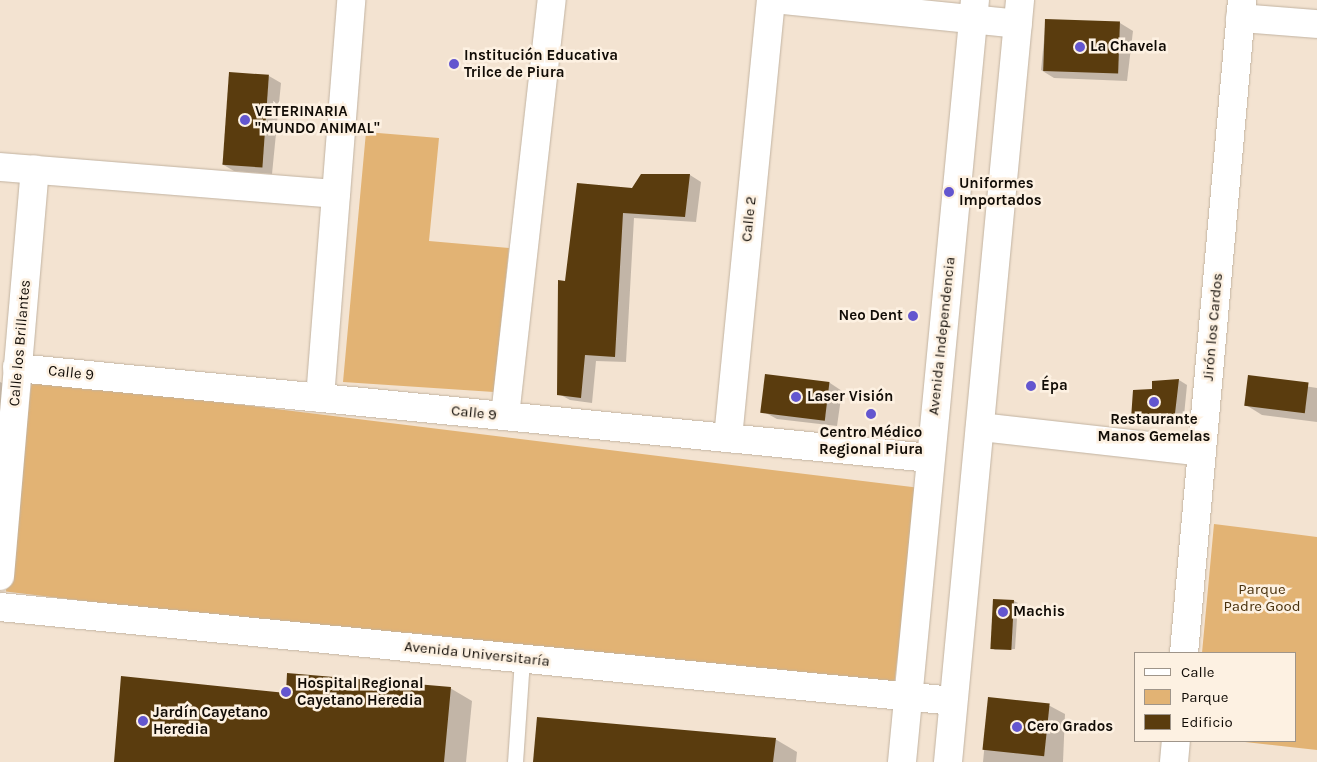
<!DOCTYPE html>
<html>
<head>
<meta charset="utf-8">
<style>
  body { margin:0 }
  #map { position:relative; width:1317px; height:762px; overflow:hidden; background:#f3e3d1; font-family:Karla,sans-serif }
  div>[style] { position:absolute }
  [style*='--x'] { left:calc(var(--x)*1px); top:calc(var(--y)*1px); width:calc(var(--w)*1px); rotate:calc(var(--a)*1deg) }
  .green>* { inset:0; background:#e2b374; transform-origin:0 0 }
  .shadow>* { inset:0; background:#0003 }
  .building>* { inset:0; background:#5a3c0e; transform-origin:0 0 }
  .roads { filter:drop-shadow(0 0 1px #c2b3a1) drop-shadow(0 0 1px #c2b3a1) }
  .lane>* { height:15px; margin:-7.5px; padding:0 7.5px; transform-origin:7.5px; border-radius:7.5px; background:#fff }
  .street>* { height:28px; margin:-14px; padding:0 14px; transform-origin:14px; border-radius:14px; background:#fff }
  .secondary>* { height:28px; margin:-14px; padding:0 14px; transform-origin:14px; border-radius:14px; background:#fff }
  .dots>* { width:14px; height:14px; translate:-50% -50%; box-sizing:border-box; border:2px solid #fdf1e2; border-radius:50% }
  span { translate:-50% -50%; white-space:nowrap; text-align:center; line-height:1.15; -webkit-text-stroke:5px #fdf1e2; paint-order:stroke }
  .poi-label { font-size:15px; color:#110c06; font-weight:700 }
  .left { translate:0 -50%; text-align:left }
  .right { translate:-100% -50%; text-align:right }
  .street-label { font-size:15px; color:#110c06 }
  .park-label { font-size:15px; color:#49310d }
  .legend { position:absolute; left:1134px; top:652px; width:162px; height:90px; box-sizing:border-box; background:#fdf1e2; border:1px solid #9f958a; margin:0; padding:6px 9px; list-style:none; font-size:15px; color:#110c06 }
  .legend li { display:flex; align-items:center; gap:10px; height:25px }
  .legend b { width:25px; border:1px solid #9f958a }
</style>
</head>
<body>
<div id="map">
  <div class="green">
    <div style="clip-path:polygon(366px 132px,439px 138px,429px 241px,509px 248px,494px 392px,343px 382px)"></div>
    <div style="left:32px;top:379px;width:893px;height:214px;rotate:7deg"></div>
    <div style="clip-path:polygon(1214px 524px,1317px 537px,1317px 750px,1236px 741px,1296px 741px,1296px 653px,1202px 653px)"></div>
  </div>
  <div class="shadow">
    <div style="clip-path:polygon(1046px 20px,1120px 23px,1133px 31px,1127px 81px,1054px 78px,1041px 70px)"></div>
    <div style="clip-path:polygon(269px 76px,281px 83px,272px 174px,234px 171px,222px 164px)"></div>
    <div style="clip-path:polygon(642px 175px,690px 175px,701px 182px,696px 222px,634px 218px,626px 362px,596px 361px,592px 403px,570px 400px,559px 394px,566px 282px)"></div>
    <div style="clip-path:polygon(1249px 377px,1317px 388px,1317px 422px,1262px 415px,1246px 405px)"></div>
    <div style="clip-path:polygon(1179px 380px,1187px 385px,1183px 426px,1141px 423px,1133px 418px)"></div>
    <div style="clip-path:polygon(0 382px,10px 387px,0 429px)"></div>
    <div style="clip-path:polygon(830px 383px,842px 391px,837px 426px,777px 419px,764px 412px)"></div>
    <div style="clip-path:polygon(1014px 601px,1018px 603px,1015px 649px,995px 650px,992px 648px)"></div>
    <div style="clip-path:polygon(450px 688px,472px 701px,466px 762px,115px 762px,287px 694px)"></div>
    <div style="clip-path:polygon(989px 698px,1050px 706px,1065px 714px,1063px 762px,983px 762px)"></div>
    <div style="clip-path:polygon(775px 739px,797px 752px,796px 762px,534px 762px)"></div>
  </div>
  <div class="building">
    <div style="left:1045px;top:19px;width:75px;height:52px;rotate:2deg"></div>
    <div style="left:229px;top:72px;width:40px;height:93px;rotate:4deg"></div>
    <div style="clip-path:polygon(641px 174px,690px 174px,685px 217px,623px 213px,615px 357px,585px 355px,581px 398px,557px 395px,558px 280px,565px 281px,577px 183px,632px 188px)"></div>
    <div style="left:765px;top:374px;width:65px;height:39px;rotate:7deg"></div>
    <div style="left:1248px;top:375px;width:61px;height:31px;rotate:7deg"></div>
    <div style="clip-path:polygon(1179px 379px,1174px 422px,1131px 419px,1133px 390px,1152px 389px,1152px 381px)"></div>
    <div style="left:993px;top:599px;width:21px;height:50px;rotate:3deg"></div>
    <div style="clip-path:polygon(287px 673px,451px 687px,444px 762px,114px 762px,121px 676px,286px 693px)"></div>
    <div style="left:988px;top:697px;width:62px;height:53px;rotate:6deg"></div>
    <div style="clip-path:polygon(537px 717px,776px 738px,773px 762px,533px 762px)"></div>
  </div>
  <div class="roads">
    <div class="lane">
      <div style="--x:515;--y:762;--w:104;--a:-86.1"></div>
    </div>
    <div class="street">
      <div style="--x:783;--y:0;--w:236;--a:5.8"></div>
      <div style="--x:1240;--y:18;--w:77;--a:4.5"></div>
      <div style="--x:0;--y:167;--w:337;--a:4.6"></div>
      <div style="--x:17;--y:368;--w:917;--a:5.63"></div>
      <div style="--x:320;--y:398;--w:399;--a:-85.5"></div>
      <div style="--x:505;--y:416;--w:419;--a:-83.6"></div>
      <div style="--x:980;--y:427;--w:223;--a:6.4"></div>
      <div style="--x:728;--y:438;--w:440;--a:-84.4"></div>
      <div style="--x:0;--y:576;--w:408;--a:-85.1"></div>
      <div style="--x:0;--y:607;--w:958;--a:5.63"></div>
      <div style="--x:1184;--y:653;--w:656;--a:-84.92"></div>
      <div style="--x:1174;--y:762;--w:21;--a:-85"></div>
    </div>
    <div class="secondary">
      <div style="--x:902;--y:762;--w:765;--a:-84.53"></div>
      <div style="--x:948;--y:762;--w:765;--a:-84.6"></div>
    </div>
  </div>
  <div class="dots">
    <div style="left:1080px;top:47px;background:#6356cf"></div>
    <div style="left:454px;top:64px;background:#6356cf"></div>
    <div style="left:245px;top:120px;background:#6356cf"></div>
    <div style="left:949px;top:192px;background:#6356cf"></div>
    <div style="left:913px;top:316px;background:#6356cf"></div>
    <div style="left:1031px;top:386px;background:#6356cf"></div>
    <div style="left:796px;top:397px;background:#6356cf"></div>
    <div style="left:1154px;top:402px;background:#6356cf"></div>
    <div style="left:871px;top:414px;background:#6356cf"></div>
    <div style="left:1003px;top:612px;background:#6356cf"></div>
    <div style="left:286px;top:692px;background:#6356cf"></div>
    <div style="left:143px;top:721px;background:#6356cf"></div>
    <div style="left:1017px;top:727px;background:#6356cf"></div>
  </div>
  <div class="poi-label">
    <span class="left" style="left:1090px;top:47px">La Chavela</span>
    <span class="left" style="left:464px;top:64px">Institución Educativa<br>Trilce de Piura</span>
    <span class="left" style="left:255px;top:120px">VETERINARIA<br>"MUNDO ANIMAL"</span>
    <span class="left" style="left:959px;top:192px">Uniformes<br>Importados</span>
    <span class="right" style="left:903px;top:316px">Neo Dent</span>
    <span class="left" style="left:1041px;top:386px">Épa</span>
    <span class="left" style="left:807px;top:397px">Laser Visión</span>
    <span style="left:1154px;top:428px">Restaurante<br>Manos Gemelas</span>
    <span style="left:871px;top:441px">Centro Médico<br>Regional Piura</span>
    <span class="left" style="left:1013px;top:612px">Machis</span>
    <span class="left" style="left:297px;top:692px">Hospital Regional<br>Cayetano Heredia</span>
    <span class="left" style="left:153px;top:721px">Jardín Cayetano<br>Heredia</span>
    <span class="left" style="left:1027px;top:727px">Cero Grados</span>
  </div>
  <div class="street-label">
    <span style="left:749px;top:219px;rotate:-84deg">Calle 2</span>
    <span style="left:1213px;top:327px;rotate:-85deg">Jirón los Cardos</span>
    <span style="left:942px;top:336px;rotate:-84deg">Avenida Independencia</span>
    <span style="left:20px;top:343px;rotate:-85deg">Calle los Brillantes</span>
    <span style="left:71px;top:373px;rotate:6deg">Calle 9</span>
    <span style="left:474px;top:413px;rotate:6deg">Calle 9</span>
    <span style="left:477px;top:654px;rotate:6deg">Avenida Universitaría</span>
  </div>
  <div class="park-label">
    <span style="left:1262px;top:598px">Parque<br>Padre Good</span>
  </div>
  <ul class="legend">
  <li><b style="height:6px;background:#fff"></b>Calle</li>
  <li><b style="height:14px;background:#e2b374"></b>Parque</li>
  <li><b style="height:14px;background:#5a3c0e"></b>Edificio</li>
  </ul>
</div>
</body>
</html>
